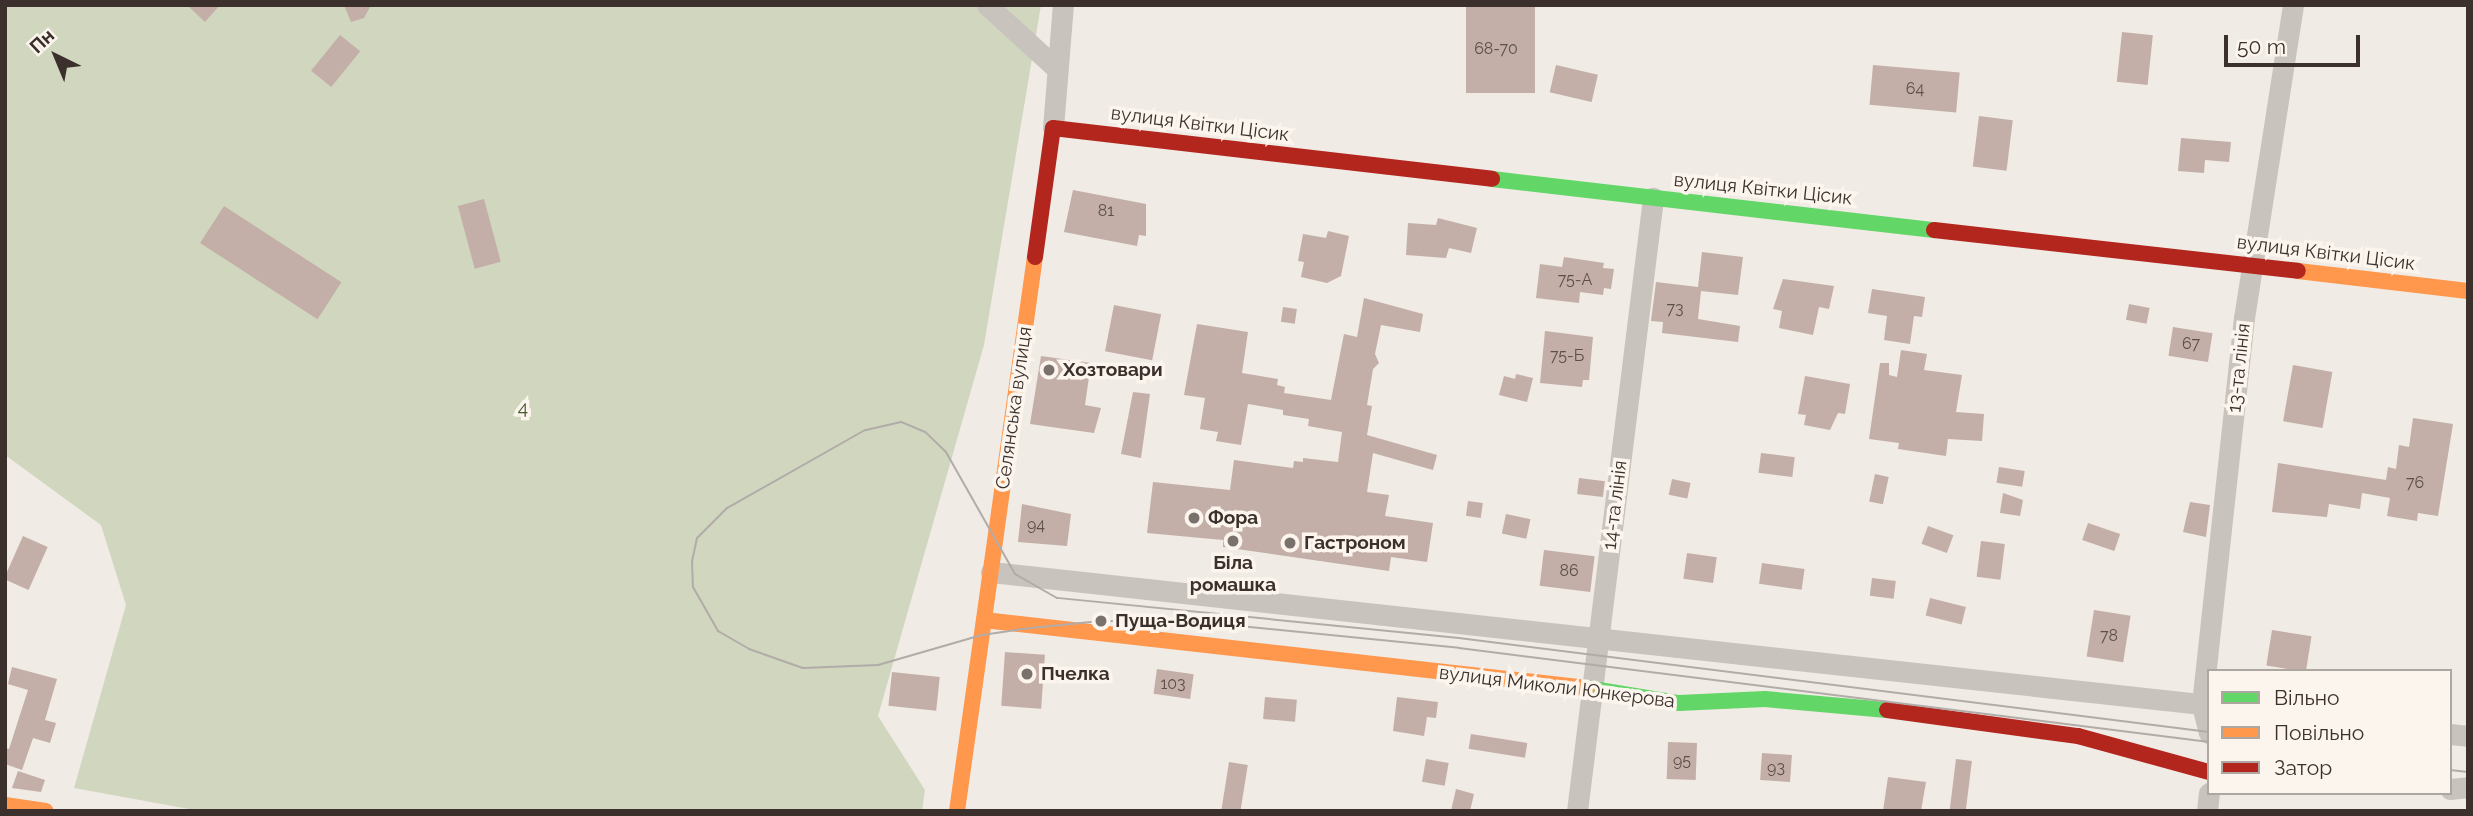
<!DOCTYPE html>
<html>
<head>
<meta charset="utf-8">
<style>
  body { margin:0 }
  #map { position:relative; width:2473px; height:816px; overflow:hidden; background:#f0ebe5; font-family:Raleway,sans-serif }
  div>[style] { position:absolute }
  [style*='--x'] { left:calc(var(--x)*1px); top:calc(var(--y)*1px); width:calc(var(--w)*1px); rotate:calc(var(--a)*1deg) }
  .green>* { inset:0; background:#d1d6bf }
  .building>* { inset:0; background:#c3afa7; transform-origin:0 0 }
  .street>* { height:21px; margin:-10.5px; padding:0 10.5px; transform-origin:10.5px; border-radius:10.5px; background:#c9c3be }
  .fast>* { height:16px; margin:-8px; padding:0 8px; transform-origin:8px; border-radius:8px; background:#63d668 }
  .slow>* { height:16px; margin:-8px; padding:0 8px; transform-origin:8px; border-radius:8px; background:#ff974d }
  .jam>* { height:16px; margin:-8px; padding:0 8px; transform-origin:8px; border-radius:8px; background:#b3261e }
  .tram>* { height:2px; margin:-1px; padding:0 1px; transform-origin:1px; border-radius:1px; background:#b1aca8 }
  .dots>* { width:19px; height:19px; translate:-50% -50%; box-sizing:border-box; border:4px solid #fbf5ee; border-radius:50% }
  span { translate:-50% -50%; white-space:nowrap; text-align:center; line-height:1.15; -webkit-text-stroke:7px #fbf5ee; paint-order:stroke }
  .number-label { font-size:16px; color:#5d504a }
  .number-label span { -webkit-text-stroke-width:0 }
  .street-label { font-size:19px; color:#3b302b }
  .poi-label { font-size:19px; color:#3b302b; font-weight:700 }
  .left { translate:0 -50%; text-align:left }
  .park-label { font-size:19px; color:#4a5a2e }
  .frame { position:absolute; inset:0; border:7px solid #3b302b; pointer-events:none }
  .legend { position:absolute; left:2207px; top:669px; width:245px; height:126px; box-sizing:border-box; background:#fbf5ee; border:2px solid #aea6a0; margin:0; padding:9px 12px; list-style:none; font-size:21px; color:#3b302b }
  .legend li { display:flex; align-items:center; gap:14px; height:35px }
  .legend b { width:35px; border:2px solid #aea6a0 }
  .north { position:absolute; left:21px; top:21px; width:70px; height:70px; -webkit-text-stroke:5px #fbf5ee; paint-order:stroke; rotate:317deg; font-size:19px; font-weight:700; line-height:28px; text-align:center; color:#3b302b }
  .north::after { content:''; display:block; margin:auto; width:24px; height:32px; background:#3b302b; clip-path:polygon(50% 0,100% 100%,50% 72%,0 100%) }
  .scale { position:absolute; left:2224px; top:35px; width:136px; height:32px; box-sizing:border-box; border:4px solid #3b302b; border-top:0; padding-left:9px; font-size:21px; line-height:24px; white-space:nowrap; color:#3b302b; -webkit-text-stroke:5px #fbf5ee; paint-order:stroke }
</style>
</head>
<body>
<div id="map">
  <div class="green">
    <div style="clip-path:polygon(5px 5px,1041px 5px,984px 345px,878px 716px,925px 790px,922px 811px,200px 811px,74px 788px,126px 605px,101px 525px,5px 455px)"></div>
  </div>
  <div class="building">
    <div style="clip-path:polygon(187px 5px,220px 5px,205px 22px)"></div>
    <div style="clip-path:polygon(344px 5px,371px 5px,364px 18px,351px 22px)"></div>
    <div style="left:1466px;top:5px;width:69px;height:88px"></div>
    <div style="left:2122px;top:32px;width:31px;height:50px;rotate:6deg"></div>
    <div style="left:340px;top:35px;width:26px;height:46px;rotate:39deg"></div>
    <div style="left:1556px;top:65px;width:43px;height:28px;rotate:13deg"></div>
    <div style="left:1873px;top:65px;width:87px;height:40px;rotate:5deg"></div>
    <div style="left:1979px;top:116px;width:34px;height:51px;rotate:7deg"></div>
    <div style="clip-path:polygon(2181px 138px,2231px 142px,2229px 162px,2205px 160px,2204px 173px,2178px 171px)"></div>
    <div style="clip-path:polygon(1073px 190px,1146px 204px,1146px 236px,1139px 235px,1137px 246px,1064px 232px)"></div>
    <div style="left:484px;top:199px;width:65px;height:27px;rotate:75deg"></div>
    <div style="left:224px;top:206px;width:140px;height:44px;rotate:33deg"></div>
    <div style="clip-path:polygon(1438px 218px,1477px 228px,1471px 253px,1449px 248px,1446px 258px,1406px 255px,1408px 223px,1436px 225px)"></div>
    <div style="clip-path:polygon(1328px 231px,1349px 236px,1341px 276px,1327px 283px,1301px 277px,1304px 262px,1298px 261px,1303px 234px,1326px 238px)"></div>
    <div style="clip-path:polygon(1702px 252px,1743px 257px,1738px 295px,1701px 291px,1698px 319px,1740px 326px,1738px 342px,1662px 333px,1663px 322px,1651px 321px,1656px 282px,1698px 287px)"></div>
    <div style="clip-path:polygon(1564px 257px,1604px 263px,1603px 268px,1614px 269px,1611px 289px,1604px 288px,1603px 295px,1580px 292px,1579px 303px,1536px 298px,1540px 264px,1562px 267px)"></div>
    <div style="clip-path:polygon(1783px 279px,1834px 286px,1829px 309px,1819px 307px,1813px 335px,1779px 328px,1782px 311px,1773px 309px)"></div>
    <div style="clip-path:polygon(1872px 289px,1925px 297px,1922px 317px,1914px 316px,1910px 344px,1884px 340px,1887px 316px,1868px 313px)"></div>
    <div style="clip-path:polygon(1364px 298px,1423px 314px,1420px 332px,1381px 325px,1375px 354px,1379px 363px,1373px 369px,1367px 405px,1372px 406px,1367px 435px,1437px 455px,1433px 470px,1373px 453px,1367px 492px,1389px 495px,1385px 516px,1433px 523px,1427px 562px,1391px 557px,1389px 571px,1223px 547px,1223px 540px,1147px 533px,1153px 482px,1230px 490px,1234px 460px,1293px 468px,1294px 461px,1303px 462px,1303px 458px,1338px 462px,1342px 432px,1308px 426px,1309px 419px,1283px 415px,1283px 410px,1248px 404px,1241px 445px,1216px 441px,1218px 432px,1200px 429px,1205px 398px,1184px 395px,1197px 324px,1248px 332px,1242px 373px,1278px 379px,1277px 385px,1285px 387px,1284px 393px,1331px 400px,1344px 334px,1357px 337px)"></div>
    <div style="left:2129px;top:304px;width:21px;height:16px;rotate:11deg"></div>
    <div style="left:1114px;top:305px;width:48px;height:47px;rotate:11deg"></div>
    <div style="left:1283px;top:307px;width:14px;height:15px;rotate:8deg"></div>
    <div style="left:2173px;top:327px;width:40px;height:29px;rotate:9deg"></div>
    <div style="clip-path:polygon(1545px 331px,1593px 337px,1589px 380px,1583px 380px,1582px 387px,1540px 383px)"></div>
    <div style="clip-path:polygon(1901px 350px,1927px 354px,1924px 370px,1962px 375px,1956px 412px,1984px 414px,1982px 441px,1948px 439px,1946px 456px,1898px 449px,1899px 443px,1869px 439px,1880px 363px,1889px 363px,1889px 375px,1897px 377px)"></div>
    <div style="clip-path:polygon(1041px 356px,1091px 363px,1085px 405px,1101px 408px,1094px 433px,1030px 424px)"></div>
    <div style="left:2293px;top:365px;width:40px;height:57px;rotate:10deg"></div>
    <div style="clip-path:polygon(1516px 374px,1533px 378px,1527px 402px,1499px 395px,1504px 376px,1515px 379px)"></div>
    <div style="clip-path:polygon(1805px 376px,1850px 384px,1845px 414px,1838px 413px,1830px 430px,1804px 425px,1806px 415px,1798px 414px)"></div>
    <div style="clip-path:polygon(1133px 392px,1150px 394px,1141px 458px,1121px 454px)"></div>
    <div style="clip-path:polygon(2413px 418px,2453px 424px,2438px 516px,2418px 513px,2417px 521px,2387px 516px,2390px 498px,2362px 493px,2360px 509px,2329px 504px,2327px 517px,2272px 512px,2278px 463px,2386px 480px,2388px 467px,2396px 469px,2399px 445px,2409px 447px)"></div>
    <div style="left:1761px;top:453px;width:34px;height:20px;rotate:7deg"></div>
    <div style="left:1999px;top:467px;width:26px;height:16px;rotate:9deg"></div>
    <div style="left:1875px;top:474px;width:14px;height:28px;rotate:12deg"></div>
    <div style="left:1579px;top:478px;width:26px;height:16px;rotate:7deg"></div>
    <div style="left:1672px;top:479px;width:19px;height:16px;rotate:12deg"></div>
    <div style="clip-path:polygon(2003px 493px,2023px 500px,2020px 516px,2000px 513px)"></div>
    <div style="left:1468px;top:501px;width:15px;height:15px;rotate:8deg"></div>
    <div style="clip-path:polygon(2190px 502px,2210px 505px,2206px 537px,2183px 532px)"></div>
    <div style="clip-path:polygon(1022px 504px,1071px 514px,1067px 546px,1018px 542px)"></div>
    <div style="left:1506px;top:514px;width:25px;height:20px;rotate:12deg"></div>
    <div style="left:2088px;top:523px;width:34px;height:18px;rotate:19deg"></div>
    <div style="left:1928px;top:526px;width:27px;height:19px;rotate:20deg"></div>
    <div style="left:23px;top:536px;width:27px;height:47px;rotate:24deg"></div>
    <div style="left:1981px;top:541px;width:24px;height:36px;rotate:7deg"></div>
    <div style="left:1544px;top:550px;width:51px;height:36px;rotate:7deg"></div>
    <div style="left:1687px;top:553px;width:30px;height:26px;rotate:8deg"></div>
    <div style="left:1762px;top:563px;width:43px;height:21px;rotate:8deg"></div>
    <div style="left:1872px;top:578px;width:24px;height:18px;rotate:7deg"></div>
    <div style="left:1930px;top:598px;width:37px;height:18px;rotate:14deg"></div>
    <div style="left:2094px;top:610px;width:37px;height:47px;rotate:9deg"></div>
    <div style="left:2272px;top:630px;width:40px;height:36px;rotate:9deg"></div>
    <div style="left:1005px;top:652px;width:40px;height:54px;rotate:4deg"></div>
    <div style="clip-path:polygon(12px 667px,57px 679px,45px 720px,56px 723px,50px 743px,33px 738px,22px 770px,5px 764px,5px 748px,9px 749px,28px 690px,8px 684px)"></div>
    <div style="left:1157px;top:669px;width:37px;height:25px;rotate:8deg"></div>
    <div style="left:892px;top:672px;width:48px;height:34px;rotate:6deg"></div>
    <div style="left:1265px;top:697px;width:32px;height:22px;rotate:5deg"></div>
    <div style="clip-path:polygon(1397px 697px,1438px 702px,1436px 718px,1427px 717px,1424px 736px,1393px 731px)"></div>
    <div style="left:1471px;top:734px;width:57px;height:15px;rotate:9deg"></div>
    <div style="left:1668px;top:742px;width:29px;height:37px;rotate:2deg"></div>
    <div style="left:1762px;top:753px;width:30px;height:27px;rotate:4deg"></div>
    <div style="left:1426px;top:759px;width:23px;height:23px;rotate:10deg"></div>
    <div style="left:1956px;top:759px;width:16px;height:52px;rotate:7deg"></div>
    <div style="left:1229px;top:762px;width:19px;height:49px;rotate:9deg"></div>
    <div style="clip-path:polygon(18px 771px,45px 780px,41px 792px,12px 788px)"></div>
    <div style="clip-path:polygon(1888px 777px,1926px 782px,1921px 811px,1883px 811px)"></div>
    <div style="clip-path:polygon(1456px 789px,1474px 794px,1470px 811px,1451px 811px)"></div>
  </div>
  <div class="street">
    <div style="--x:987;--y:5;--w:95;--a:42.4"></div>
    <div style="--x:1053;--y:128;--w:123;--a:-85.4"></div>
    <div style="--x:991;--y:572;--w:1225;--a:6.23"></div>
    <div style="--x:2209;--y:733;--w:30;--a:-104"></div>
    <div style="--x:2202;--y:704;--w:388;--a:-83.8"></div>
    <div style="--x:2244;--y:318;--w:317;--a:-81.1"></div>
    <div style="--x:2450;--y:734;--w:18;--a:6"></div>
    <div style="--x:2450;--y:789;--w:18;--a:-6"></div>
    <div style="--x:1577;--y:811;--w:618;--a:-82.93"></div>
    <div style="--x:2207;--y:811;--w:18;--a:-84"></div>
  </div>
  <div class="fast">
    <div style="--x:1492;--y:179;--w:445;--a:6.6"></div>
    <div style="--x:1587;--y:688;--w:93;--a:9.3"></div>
    <div style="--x:1679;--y:703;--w:86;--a:-2.7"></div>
    <div style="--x:1765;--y:699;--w:122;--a:5.2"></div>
  </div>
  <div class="slow">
    <div style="--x:2298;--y:271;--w:171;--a:6.7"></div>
    <div style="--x:984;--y:620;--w:607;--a:6.43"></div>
    <div style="--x:5;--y:805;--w:41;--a:8.3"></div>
    <div style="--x:957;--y:811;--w:559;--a:-81.99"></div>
  </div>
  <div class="jam">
    <div style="--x:1934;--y:230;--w:366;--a:6.4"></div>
    <div style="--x:1035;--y:257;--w:130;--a:-82.1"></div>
    <div style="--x:1053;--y:128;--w:442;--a:6.6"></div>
    <div style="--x:1887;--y:710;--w:193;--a:7.8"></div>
    <div style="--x:2078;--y:736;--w:136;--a:15.4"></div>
  </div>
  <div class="tram">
    <div style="--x:2209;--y:732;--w:756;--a:-172.86"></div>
    <div style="--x:1459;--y:638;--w:404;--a:-174.3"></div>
    <div style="--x:1057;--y:598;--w:48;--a:-150.3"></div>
    <div style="--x:1015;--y:574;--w:140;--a:-119.5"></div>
    <div style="--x:946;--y:452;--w:29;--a:-136"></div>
    <div style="--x:925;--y:432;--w:26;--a:-157"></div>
    <div style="--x:901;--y:422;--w:37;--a:167"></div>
    <div style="--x:865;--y:430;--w:159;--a:150.5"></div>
    <div style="--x:727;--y:508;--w:42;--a:135"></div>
    <div style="--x:697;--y:538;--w:24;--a:102"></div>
    <div style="--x:692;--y:561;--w:26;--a:88"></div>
    <div style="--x:693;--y:587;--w:51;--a:60.4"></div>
    <div style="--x:718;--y:631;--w:36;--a:30"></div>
    <div style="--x:749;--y:649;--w:57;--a:19.4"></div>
    <div style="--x:803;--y:668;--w:75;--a:-2.3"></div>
    <div style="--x:878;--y:665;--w:108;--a:-16.1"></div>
    <div style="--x:982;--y:635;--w:49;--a:-8.3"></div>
    <div style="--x:1030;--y:628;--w:71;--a:-5.6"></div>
    <div style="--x:1101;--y:621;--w:99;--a:0.6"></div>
    <div style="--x:1200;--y:622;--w:260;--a:5.7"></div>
    <div style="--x:1459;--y:648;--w:756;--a:7.14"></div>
    <div style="--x:2450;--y:770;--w:18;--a:6"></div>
  </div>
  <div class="dots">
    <div style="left:1049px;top:370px;background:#7a716c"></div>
    <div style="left:1194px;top:518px;background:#7a716c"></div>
    <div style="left:1233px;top:541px;background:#7a716c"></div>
    <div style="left:1290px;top:543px;background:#7a716c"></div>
    <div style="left:1101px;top:621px;background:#7a716c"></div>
    <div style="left:1027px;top:674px;background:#7a716c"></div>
  </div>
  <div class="number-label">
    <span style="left:1496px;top:49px">68-70</span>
    <span style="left:1915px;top:89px">64</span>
    <span style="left:1106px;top:211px">81</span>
    <span style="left:1575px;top:280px">75-А</span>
    <span style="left:1675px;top:309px">73</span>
    <span style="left:2191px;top:344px">67</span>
    <span style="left:1567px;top:356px">75-Б</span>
    <span style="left:2415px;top:483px">76</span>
    <span style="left:1036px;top:525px">94</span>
    <span style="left:1569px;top:571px">86</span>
    <span style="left:2109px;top:636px">78</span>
    <span style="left:1173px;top:684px">103</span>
    <span style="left:1682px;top:761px">95</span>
    <span style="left:1776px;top:768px">93</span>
  </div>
  <div class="street-label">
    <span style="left:1200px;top:124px;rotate:7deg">вулиця Квітки Цісик</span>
    <span style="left:1763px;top:189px;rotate:6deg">вулиця Квітки Цісик</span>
    <span style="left:2326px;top:253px;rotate:7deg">вулиця Квітки Цісик</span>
    <span style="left:2239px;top:368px;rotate:-84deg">13-та лінія</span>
    <span style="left:1014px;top:408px;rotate:-82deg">Селянська вулиця</span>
    <span style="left:1615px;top:505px;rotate:-83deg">14-та лінія</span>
    <span style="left:1557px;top:687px;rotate:7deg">вулиця Миколи Юнкерова</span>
  </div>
  <div class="poi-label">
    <span class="left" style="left:1063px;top:370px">Хозтовари</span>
    <span class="left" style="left:1208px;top:518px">Фора</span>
    <span class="left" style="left:1304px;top:543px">Гастроном</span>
    <span style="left:1233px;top:574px">Біла<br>ромашка</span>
    <span class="left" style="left:1115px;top:621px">Пуща-Водиця</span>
    <span class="left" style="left:1041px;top:674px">Пчелка</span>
  </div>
  <div class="park-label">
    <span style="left:523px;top:408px">4</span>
  </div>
  <div class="frame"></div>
  <ul class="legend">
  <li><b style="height:9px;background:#63d668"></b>Вільно</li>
  <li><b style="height:9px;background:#ff974d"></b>Повільно</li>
  <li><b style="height:9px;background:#b3261e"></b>Затор</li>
  </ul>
  <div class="north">Пн</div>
  <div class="scale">50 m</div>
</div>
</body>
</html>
